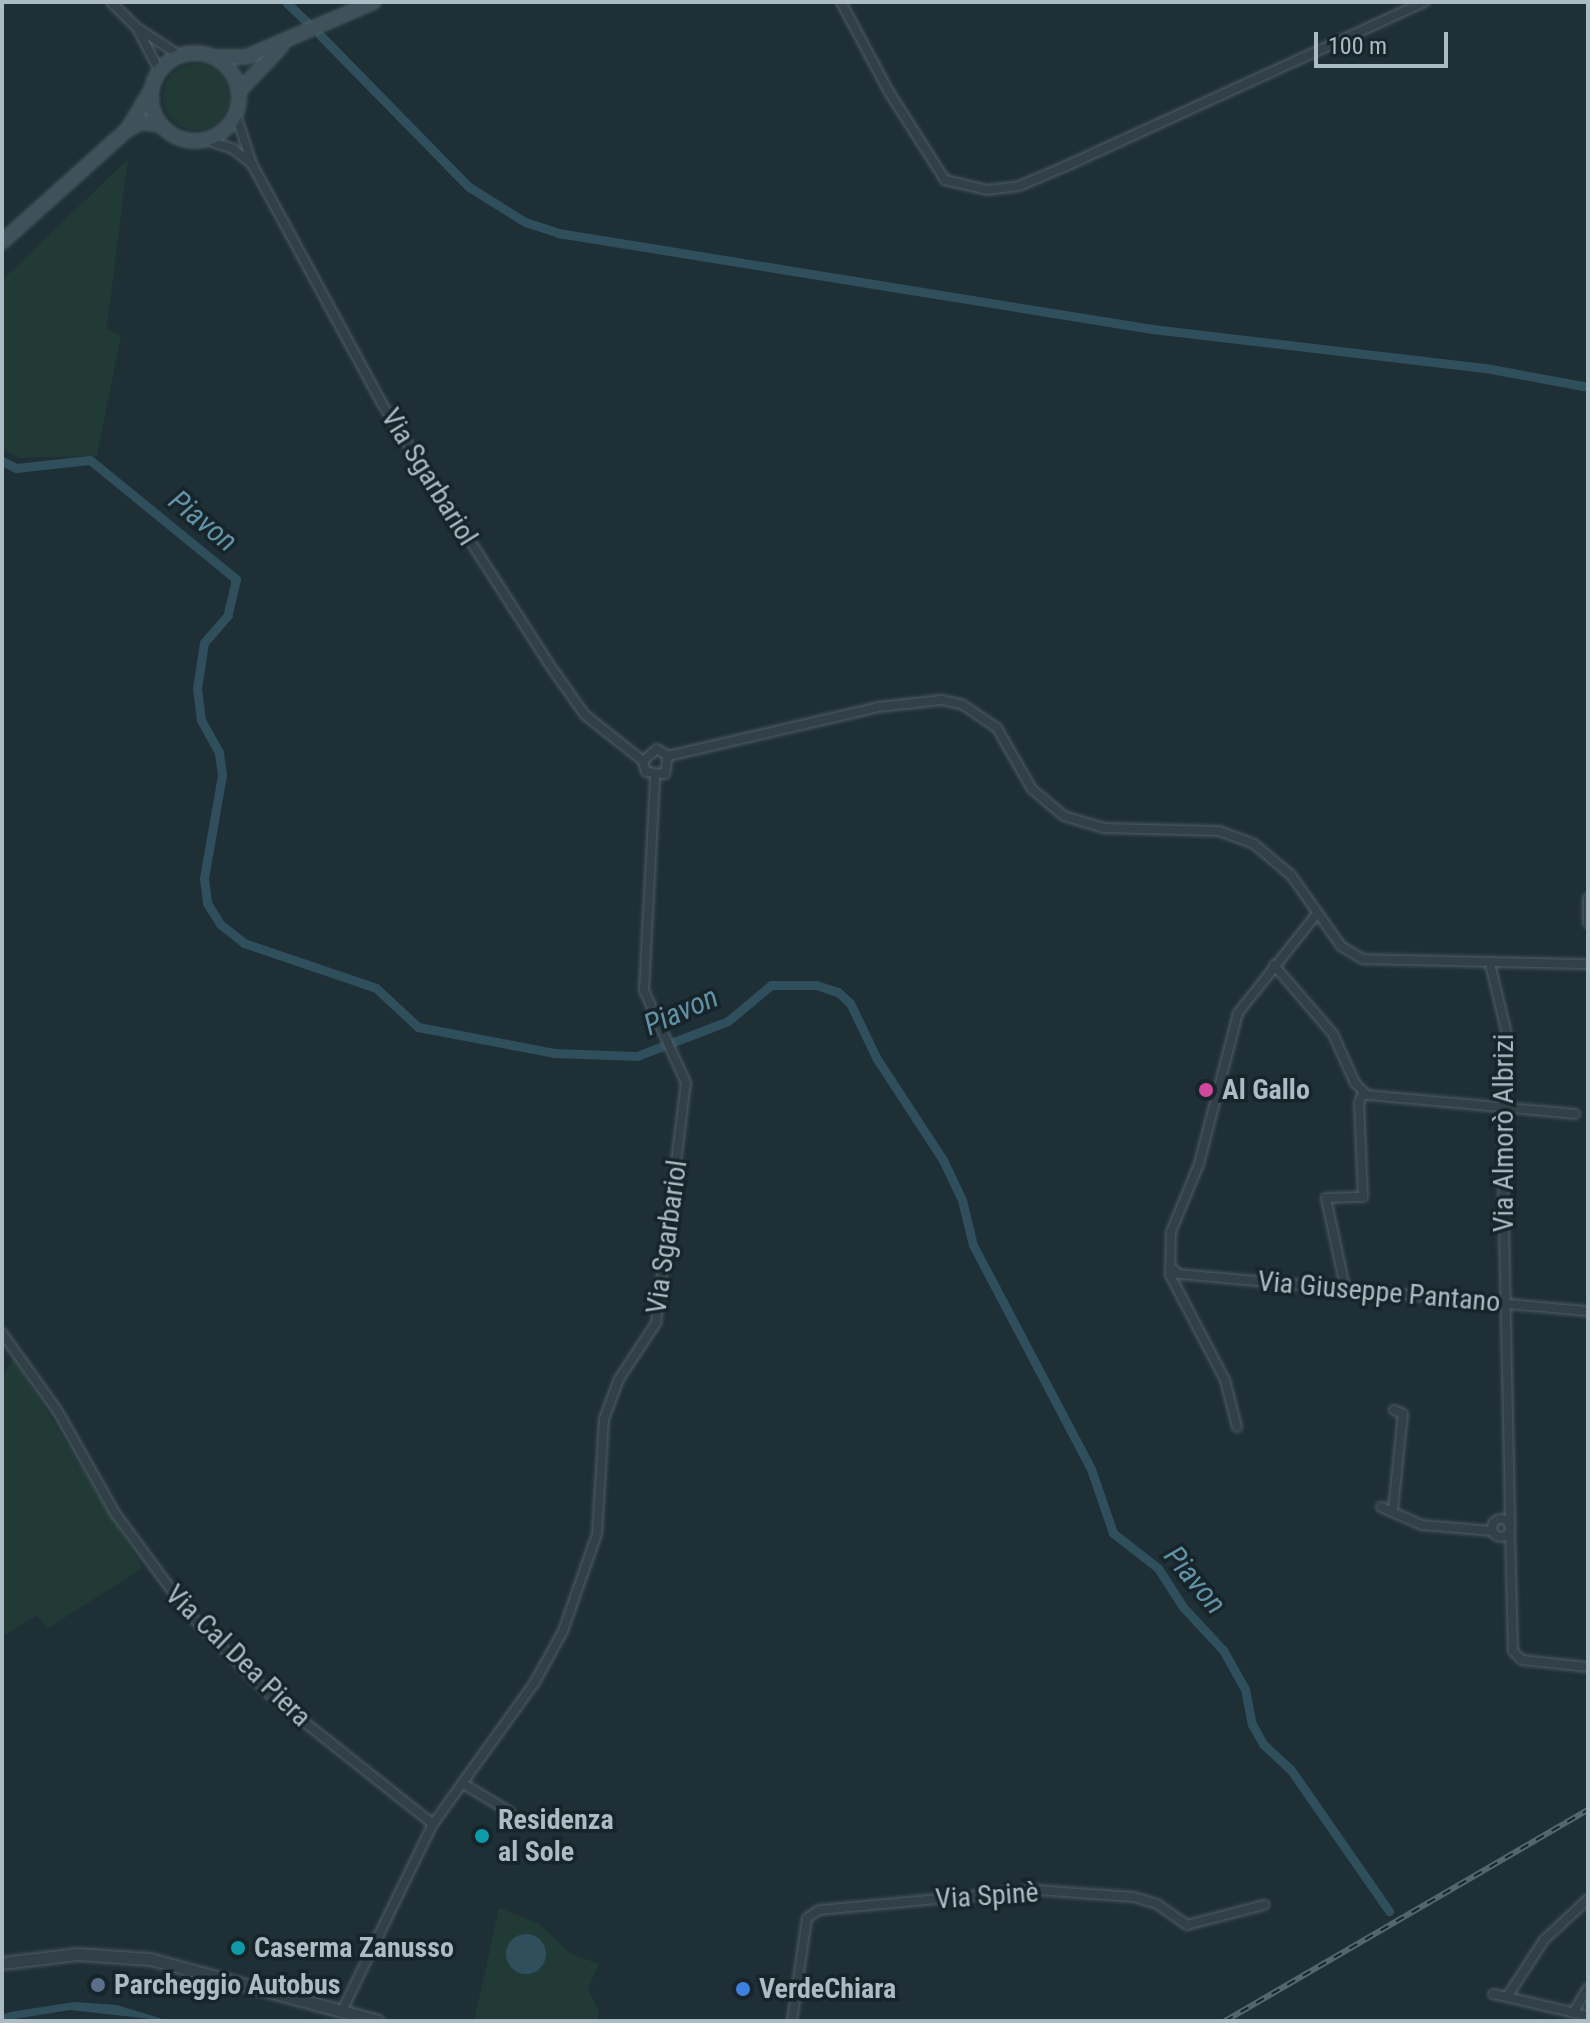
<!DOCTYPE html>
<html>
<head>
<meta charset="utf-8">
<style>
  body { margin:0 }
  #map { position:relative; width:1590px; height:2023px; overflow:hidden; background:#1e2f36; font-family:"Roboto Condensed",sans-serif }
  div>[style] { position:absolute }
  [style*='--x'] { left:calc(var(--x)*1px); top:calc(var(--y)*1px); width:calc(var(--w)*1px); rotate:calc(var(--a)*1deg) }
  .green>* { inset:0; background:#213a35 }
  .round { border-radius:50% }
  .water>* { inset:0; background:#2f4f5d }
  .canal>* { height:9px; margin:-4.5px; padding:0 4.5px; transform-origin:4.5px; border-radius:4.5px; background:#2f4f5d }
  .roads { filter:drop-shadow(0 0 2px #4f5e65) drop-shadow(0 0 2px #4f5e65) }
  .minor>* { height:8px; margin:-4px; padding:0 4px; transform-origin:4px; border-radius:4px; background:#324147 }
  .minor>.ring { margin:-4px; padding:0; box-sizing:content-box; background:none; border:8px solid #324147; border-radius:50% }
  .tertiary>* { height:11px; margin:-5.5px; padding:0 5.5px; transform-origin:5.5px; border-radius:5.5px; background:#324147 }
  .secondary>* { height:12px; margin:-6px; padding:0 6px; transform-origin:6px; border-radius:6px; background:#3f515a }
  .secondary>.ring { margin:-6px; padding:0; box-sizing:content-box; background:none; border:12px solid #3f515a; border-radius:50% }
  .rail>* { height:6px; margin-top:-3px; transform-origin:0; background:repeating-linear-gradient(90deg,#17252b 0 9px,#53666e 0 18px); box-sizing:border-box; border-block:2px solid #53666e }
  .dots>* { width:22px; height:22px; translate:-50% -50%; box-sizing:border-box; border:4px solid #17252b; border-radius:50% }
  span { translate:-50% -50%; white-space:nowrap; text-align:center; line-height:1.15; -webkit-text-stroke:7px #17252b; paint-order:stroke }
  .street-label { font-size:28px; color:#abbcc4 }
  .poi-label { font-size:28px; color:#abbcc4; font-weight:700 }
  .left { translate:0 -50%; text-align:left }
  .water-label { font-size:30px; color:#6292a6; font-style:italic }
  .frame { position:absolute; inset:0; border:4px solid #abbcc4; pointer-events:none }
  .scale { position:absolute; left:1314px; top:32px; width:134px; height:36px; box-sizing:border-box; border:4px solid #abbcc4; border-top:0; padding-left:10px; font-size:24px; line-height:28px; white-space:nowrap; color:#abbcc4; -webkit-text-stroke:6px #17252b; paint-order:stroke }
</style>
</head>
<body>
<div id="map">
  <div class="green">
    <div class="round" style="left:163px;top:64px;width:66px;height:66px"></div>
    <div style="clip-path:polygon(128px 159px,107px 328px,121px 336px,97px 456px,19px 458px,2px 449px,2px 280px)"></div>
    <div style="clip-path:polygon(14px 1358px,143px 1568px,47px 1629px,37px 1615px,2px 1637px,2px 1376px)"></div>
    <div style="clip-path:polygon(499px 1908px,538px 1923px,571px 1954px,599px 1964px,588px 1989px,599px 2011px,598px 2021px,474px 2021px)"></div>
  </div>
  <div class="water">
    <div class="round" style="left:506px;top:1934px;width:40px;height:40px"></div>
    <div style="clip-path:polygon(74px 2002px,117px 2005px,169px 2021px,70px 2010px,2px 2021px,2px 2015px,10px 2012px)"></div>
  </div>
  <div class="canal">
    <div style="--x:286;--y:2;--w:30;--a:44"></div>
    <div style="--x:320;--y:35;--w:213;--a:45.6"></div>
    <div style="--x:469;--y:187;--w:66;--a:32"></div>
    <div style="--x:525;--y:222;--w:35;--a:18"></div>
    <div style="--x:558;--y:233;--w:602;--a:9.18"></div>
    <div style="--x:1152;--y:329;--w:341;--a:6.7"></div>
    <div style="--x:1491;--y:369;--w:99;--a:10.5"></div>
    <div style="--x:2;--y:461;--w:16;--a:27"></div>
    <div style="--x:16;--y:468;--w:74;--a:-6.2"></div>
    <div style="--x:90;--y:460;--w:188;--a:39.2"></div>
    <div style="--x:236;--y:579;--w:37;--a:103"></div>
    <div style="--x:228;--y:615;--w:37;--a:131"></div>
    <div style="--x:204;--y:643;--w:46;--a:98.8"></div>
    <div style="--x:197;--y:688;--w:32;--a:83"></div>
    <div style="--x:201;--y:720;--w:38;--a:61"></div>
    <div style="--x:219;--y:753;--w:22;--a:82"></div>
    <div style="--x:222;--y:775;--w:105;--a:99.9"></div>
    <div style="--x:204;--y:878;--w:25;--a:83"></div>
    <div style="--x:207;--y:903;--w:25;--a:58"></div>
    <div style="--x:220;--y:924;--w:31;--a:38"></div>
    <div style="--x:244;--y:943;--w:139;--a:18.8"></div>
    <div style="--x:376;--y:988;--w:57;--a:42.9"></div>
    <div style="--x:418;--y:1027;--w:138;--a:10.8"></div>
    <div style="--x:554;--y:1053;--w:83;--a:2.1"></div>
    <div style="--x:637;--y:1056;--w:97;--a:-21"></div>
    <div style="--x:728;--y:1021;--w:56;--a:-39.9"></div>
    <div style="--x:771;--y:985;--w:45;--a:0"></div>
    <div style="--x:816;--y:985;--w:23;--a:18"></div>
    <div style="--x:838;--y:992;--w:16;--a:43"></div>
    <div style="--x:850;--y:1003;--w:62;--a:64.3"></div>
    <div style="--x:877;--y:1059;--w:121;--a:56.8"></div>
    <div style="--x:943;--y:1160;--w:44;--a:64.6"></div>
    <div style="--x:962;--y:1200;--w:46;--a:76.3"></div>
    <div style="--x:973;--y:1245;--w:253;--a:62.2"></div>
    <div style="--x:1091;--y:1469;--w:68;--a:71"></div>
    <div style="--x:1113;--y:1533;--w:57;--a:37.9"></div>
    <div style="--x:1158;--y:1568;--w:46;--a:57.3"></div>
    <div style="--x:1183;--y:1607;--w:59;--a:47.1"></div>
    <div style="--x:1223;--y:1650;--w:45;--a:60.6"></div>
    <div style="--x:1245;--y:1689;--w:36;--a:79"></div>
    <div style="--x:1252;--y:1724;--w:23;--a:61"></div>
    <div style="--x:1263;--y:1744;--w:38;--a:43"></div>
    <div style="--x:1291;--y:1770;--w:172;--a:55.2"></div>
  </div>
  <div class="roads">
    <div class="minor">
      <div style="--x:111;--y:2;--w:35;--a:45"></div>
      <div style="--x:136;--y:27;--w:51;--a:33.1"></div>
      <div style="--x:841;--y:2;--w:102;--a:61.9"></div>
      <div style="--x:889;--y:92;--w:104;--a:57.5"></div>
      <div style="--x:945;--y:180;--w:43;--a:13.4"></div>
      <div style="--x:987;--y:190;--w:32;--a:-7"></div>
      <div style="--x:1019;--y:186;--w:49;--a:-22.9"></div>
      <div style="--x:1064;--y:167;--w:397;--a:-24.6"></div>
      <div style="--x:137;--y:28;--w:47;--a:62.4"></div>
      <div style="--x:236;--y:115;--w:52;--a:71.9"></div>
      <div style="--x:252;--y:164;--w:271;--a:61.5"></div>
      <div style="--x:381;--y:402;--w:308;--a:57.3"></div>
      <div style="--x:547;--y:661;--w:66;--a:54.9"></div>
      <div style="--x:585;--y:715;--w:74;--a:38.4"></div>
      <div style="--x:643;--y:761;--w:11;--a:75"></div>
      <div style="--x:646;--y:772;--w:19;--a:6"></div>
      <div style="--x:665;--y:774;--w:18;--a:-81"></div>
      <div style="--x:206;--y:140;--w:28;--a:18"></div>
      <div style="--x:233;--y:149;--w:24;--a:38"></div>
      <div style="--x:668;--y:756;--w:217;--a:-13.1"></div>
      <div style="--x:879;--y:707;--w:63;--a:-6.3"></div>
      <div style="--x:942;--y:700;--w:22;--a:13"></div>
      <div style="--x:963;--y:705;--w:41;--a:34.1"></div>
      <div style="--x:997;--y:728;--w:70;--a:60.2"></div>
      <div style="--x:1032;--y:789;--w:42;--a:40.2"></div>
      <div style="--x:1064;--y:816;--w:42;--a:16.7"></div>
      <div style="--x:1104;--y:828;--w:115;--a:1.5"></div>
      <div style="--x:1219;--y:831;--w:37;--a:20"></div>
      <div style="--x:1254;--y:844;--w:48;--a:40"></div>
      <div style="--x:1291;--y:875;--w:87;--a:54.8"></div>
      <div style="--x:1341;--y:946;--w:26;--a:31"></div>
      <div style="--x:1363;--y:959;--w:225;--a:1.3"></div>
      <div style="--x:643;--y:761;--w:18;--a:-41"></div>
      <div style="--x:657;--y:749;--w:13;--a:32"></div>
      <div style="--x:1588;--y:898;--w:25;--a:90"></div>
      <div style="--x:1490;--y:964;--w:68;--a:76.4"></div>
      <div style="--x:1506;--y:1030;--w:150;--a:91.1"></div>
      <div style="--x:1503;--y:1180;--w:347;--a:88.8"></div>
      <div style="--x:1274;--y:965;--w:91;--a:49.5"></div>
      <div style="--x:1333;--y:1034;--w:54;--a:65.8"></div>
      <div style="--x:1355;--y:1083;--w:17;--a:45"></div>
      <div style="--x:1367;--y:1095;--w:209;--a:5.2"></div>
      <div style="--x:1172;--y:1268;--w:9;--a:41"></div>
      <div style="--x:1179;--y:1274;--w:411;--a:5.2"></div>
      <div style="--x:1345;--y:1287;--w:91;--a:-102.1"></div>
      <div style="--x:1326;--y:1198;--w:37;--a:-2"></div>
      <div style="--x:1363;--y:1197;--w:94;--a:-92.4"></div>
      <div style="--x:1359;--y:1103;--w:11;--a:-68"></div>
      <div style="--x:2;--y:1333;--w:95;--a:54.5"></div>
      <div style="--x:57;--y:1410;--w:118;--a:60.6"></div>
      <div style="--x:115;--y:1513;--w:127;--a:53.7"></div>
      <div style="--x:190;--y:1615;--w:112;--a:45"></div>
      <div style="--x:269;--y:1694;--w:209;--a:38.4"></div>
      <div style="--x:1237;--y:1427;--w:49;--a:-104.3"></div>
      <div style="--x:1225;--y:1380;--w:119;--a:-117.6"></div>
      <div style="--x:1170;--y:1275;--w:43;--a:-88.7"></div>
      <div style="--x:1171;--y:1232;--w:74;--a:-67.6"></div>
      <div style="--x:1199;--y:1164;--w:156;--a:-75.5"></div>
      <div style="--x:1238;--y:1013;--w:125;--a:-51.5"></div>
      <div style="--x:1381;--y:1507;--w:45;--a:23.7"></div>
      <div style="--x:1422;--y:1525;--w:70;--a:4.9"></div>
      <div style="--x:1393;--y:1510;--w:97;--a:-84.1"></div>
      <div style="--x:1403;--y:1414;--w:10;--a:-156"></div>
      <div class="ring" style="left:1492px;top:1519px;width:10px;height:10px"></div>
      <div style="--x:1510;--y:1530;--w:121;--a:88.6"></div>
      <div style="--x:1513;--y:1651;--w:13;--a:45"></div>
      <div style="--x:1522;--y:1660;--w:66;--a:6.1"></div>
      <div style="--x:462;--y:1783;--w:56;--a:31.1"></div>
      <div style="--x:1588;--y:1899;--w:60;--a:137"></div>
      <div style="--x:1544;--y:1940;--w:68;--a:123"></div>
      <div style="--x:1507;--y:1997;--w:83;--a:13.2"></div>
      <div style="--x:1493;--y:1994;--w:14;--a:12"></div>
      <div style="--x:342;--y:2011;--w:208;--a:-64.1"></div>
      <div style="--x:433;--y:1824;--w:175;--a:-54.3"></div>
      <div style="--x:535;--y:1682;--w:58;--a:-61.2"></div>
      <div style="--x:563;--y:1631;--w:103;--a:-70.7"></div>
      <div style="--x:597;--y:1534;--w:115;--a:-86.5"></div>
      <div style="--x:604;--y:1419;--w:43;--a:-69.4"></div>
      <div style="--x:619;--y:1379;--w:67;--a:-56.5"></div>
      <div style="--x:656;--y:1323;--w:242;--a:-82.9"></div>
      <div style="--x:686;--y:1083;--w:102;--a:-114.3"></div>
      <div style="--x:644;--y:990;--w:213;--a:-87"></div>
      <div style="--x:1573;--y:2013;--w:29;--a:-59"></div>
      <div style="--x:792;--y:2021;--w:104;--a:-81.7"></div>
      <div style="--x:807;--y:1918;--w:14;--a:-34"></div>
      <div style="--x:819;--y:1910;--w:218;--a:-5.3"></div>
      <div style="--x:1036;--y:1890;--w:98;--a:4.1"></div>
      <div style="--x:1134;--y:1897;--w:24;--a:17"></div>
      <div style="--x:1157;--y:1904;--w:37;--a:35"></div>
      <div style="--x:1187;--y:1925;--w:80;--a:-14.6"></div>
    </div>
    <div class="tertiary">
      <div style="--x:2;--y:1963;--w:76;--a:-6.8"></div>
      <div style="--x:77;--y:1954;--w:73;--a:3.9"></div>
      <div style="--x:150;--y:1959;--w:236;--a:15.2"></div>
    </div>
    <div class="secondary">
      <div class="ring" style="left:151px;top:53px;width:76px;height:76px"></div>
      <div style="--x:213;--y:57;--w:33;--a:0"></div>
      <div style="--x:246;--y:57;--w:139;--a:-23.3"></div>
      <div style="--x:239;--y:91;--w:61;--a:-46.3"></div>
      <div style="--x:129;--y:127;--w:41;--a:-59"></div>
      <div style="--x:2;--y:242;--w:168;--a:-41.9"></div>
      <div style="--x:127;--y:130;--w:17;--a:-28"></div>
      <div style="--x:142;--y:122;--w:18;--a:9"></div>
    </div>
  </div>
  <div class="rail">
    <div style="--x:1225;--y:2021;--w:420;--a:-30.2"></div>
  </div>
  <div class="dots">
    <div style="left:1206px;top:1090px;background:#d1479c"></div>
    <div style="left:482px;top:1836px;background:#0f9aa8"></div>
    <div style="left:238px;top:1948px;background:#0f9aa8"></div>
    <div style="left:98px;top:1985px;background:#5c6f8a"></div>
    <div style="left:743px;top:1989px;background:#3f7fe0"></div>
  </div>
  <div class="street-label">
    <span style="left:429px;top:477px;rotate:58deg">Via Sgarbariol</span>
    <span style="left:1504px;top:1133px;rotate:-90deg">Via Almorò Albrizi</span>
    <span style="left:667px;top:1237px;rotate:-82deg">Via Sgarbariol</span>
    <span style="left:1379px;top:1292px;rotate:5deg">Via Giuseppe Pantano</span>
    <span style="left:238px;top:1656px;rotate:44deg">Via Cal Dea Piera</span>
    <span style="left:987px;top:1896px;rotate:-4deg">Via Spinè</span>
  </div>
  <div class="poi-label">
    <span class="left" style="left:1222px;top:1090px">Al Gallo</span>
    <span class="left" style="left:498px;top:1836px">Residenza<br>al Sole</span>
    <span class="left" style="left:254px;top:1948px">Caserma Zanusso</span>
    <span class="left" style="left:114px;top:1985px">Parcheggio Autobus</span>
    <span class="left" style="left:759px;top:1989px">VerdeChiara</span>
  </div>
  <div class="water-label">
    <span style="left:203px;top:521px;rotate:39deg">Piavon</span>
    <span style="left:681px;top:1011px;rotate:-24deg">Piavon</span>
    <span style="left:1195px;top:1580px;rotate:50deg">Piavon</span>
  </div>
  <div class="frame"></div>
  <div class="scale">100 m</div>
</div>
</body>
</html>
